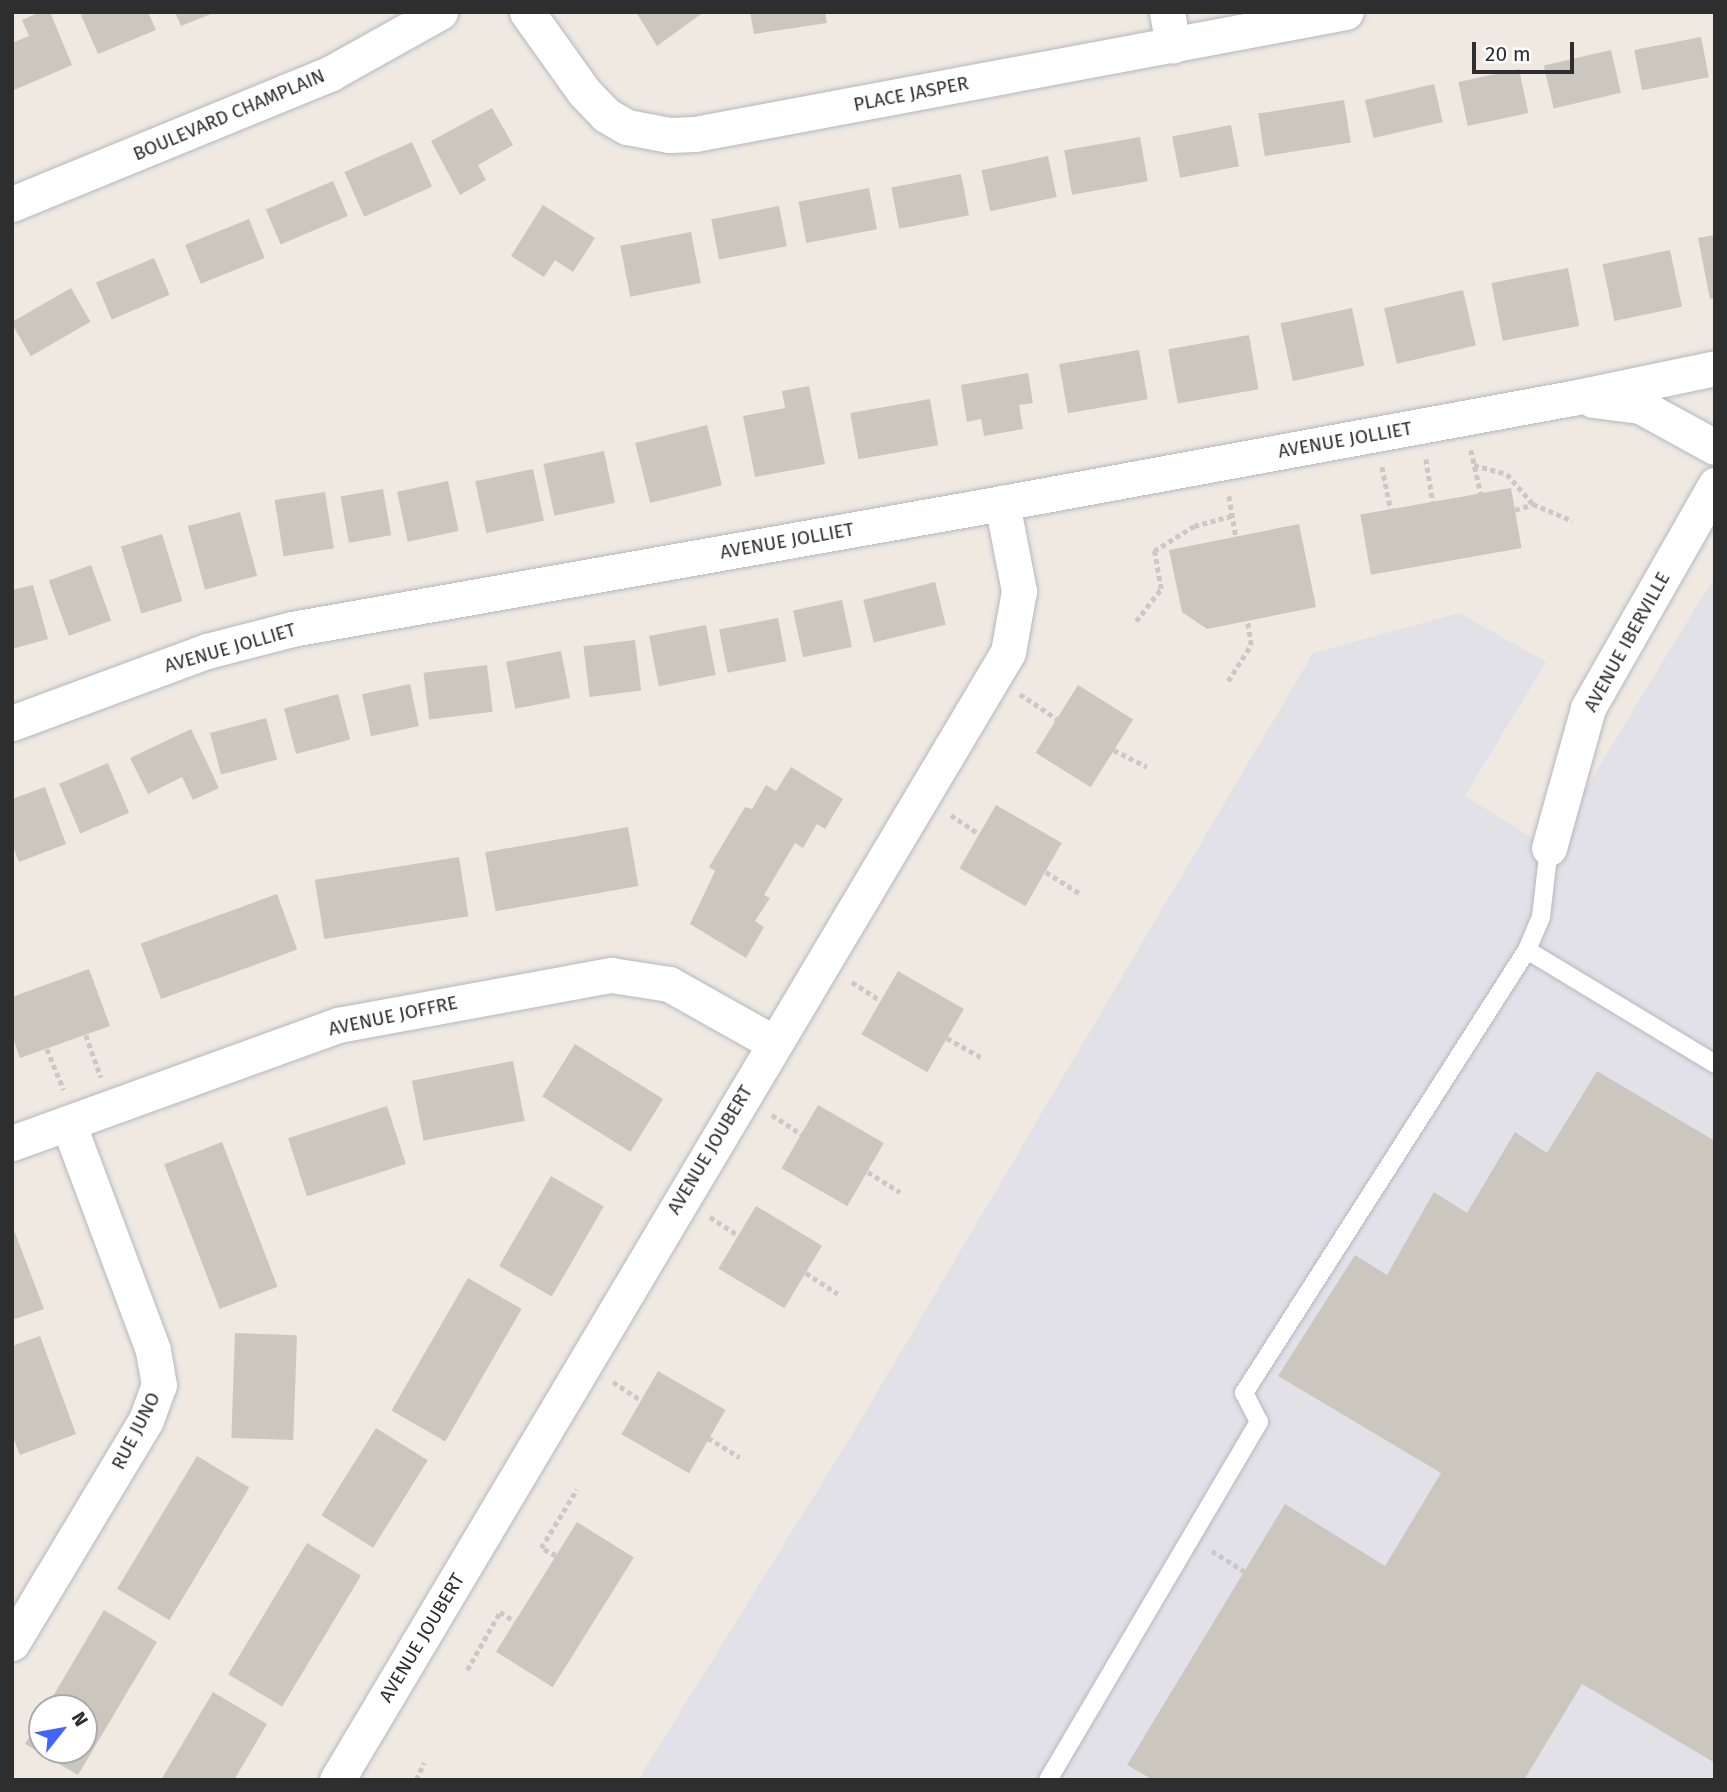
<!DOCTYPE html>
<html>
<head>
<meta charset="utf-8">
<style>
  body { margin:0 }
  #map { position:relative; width:1727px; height:1792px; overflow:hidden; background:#efe9e1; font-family:"Fira Sans",sans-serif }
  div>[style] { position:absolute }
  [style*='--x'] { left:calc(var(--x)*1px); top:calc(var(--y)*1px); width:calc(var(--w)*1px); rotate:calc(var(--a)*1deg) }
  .industrial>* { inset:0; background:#e3e1e8 }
  .building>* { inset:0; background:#cbc7bf; transform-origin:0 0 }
  .path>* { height:4.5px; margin-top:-2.25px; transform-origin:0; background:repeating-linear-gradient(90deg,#c9c9c9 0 5px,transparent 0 8.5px) }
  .roads { filter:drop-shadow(0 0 2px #b4b7c1) drop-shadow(0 0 2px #b4b7c1) }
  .lane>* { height:18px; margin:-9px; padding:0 9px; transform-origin:9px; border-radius:9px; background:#fff }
  .street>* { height:35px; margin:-17.5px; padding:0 17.5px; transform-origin:17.5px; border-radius:17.5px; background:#fff }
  span { translate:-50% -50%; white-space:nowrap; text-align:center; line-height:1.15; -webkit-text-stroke:5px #fff; paint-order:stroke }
  .street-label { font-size:19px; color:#2e2e2e }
  .frame { position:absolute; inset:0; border:14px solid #2e2e2e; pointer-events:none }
  .north { position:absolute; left:28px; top:1694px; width:70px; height:70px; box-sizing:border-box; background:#fff; border:2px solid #ababab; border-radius:50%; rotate:59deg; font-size:19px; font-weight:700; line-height:28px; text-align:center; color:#2e2e2e }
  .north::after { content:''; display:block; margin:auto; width:24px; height:32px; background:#4264fb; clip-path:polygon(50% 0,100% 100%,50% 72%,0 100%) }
  .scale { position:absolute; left:1472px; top:42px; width:102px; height:32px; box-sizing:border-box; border:4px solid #2e2e2e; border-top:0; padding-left:9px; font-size:21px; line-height:24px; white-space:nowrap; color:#2e2e2e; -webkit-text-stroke:5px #fff; paint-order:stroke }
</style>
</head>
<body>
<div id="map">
  <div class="industrial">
    <div style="clip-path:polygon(1715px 576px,1715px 1780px,638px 1780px,853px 1433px,1313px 653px,1459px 613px,1546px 662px,1465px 796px,1549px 848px)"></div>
  </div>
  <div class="building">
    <div style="clip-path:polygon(40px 12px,50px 12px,72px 65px,12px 91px,12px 43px,29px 36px,22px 20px)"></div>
    <div style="clip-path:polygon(88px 12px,148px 12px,156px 30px,98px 54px,81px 15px)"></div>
    <div style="clip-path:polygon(175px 12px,216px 12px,181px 26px)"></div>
    <div style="clip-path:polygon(636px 12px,700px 12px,701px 14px,657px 46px)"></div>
    <div style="clip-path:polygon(750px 12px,825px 12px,827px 23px,754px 34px)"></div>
    <div style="left:1701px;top:37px;width:41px;height:68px;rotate:79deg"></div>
    <div style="left:1611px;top:50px;width:44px;height:69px;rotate:77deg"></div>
    <div style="left:1519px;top:69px;width:45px;height:62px;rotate:78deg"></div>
    <div style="left:1434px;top:84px;width:39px;height:71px;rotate:77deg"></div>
    <div style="left:1344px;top:100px;width:43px;height:87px;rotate:81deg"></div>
    <div style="clip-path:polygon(492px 108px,513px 145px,478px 165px,486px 180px,460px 195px,431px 141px)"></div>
    <div style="left:1231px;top:125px;width:42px;height:60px;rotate:79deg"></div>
    <div style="left:1140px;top:137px;width:45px;height:77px;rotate:80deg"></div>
    <div style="left:412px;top:142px;width:49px;height:74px;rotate:66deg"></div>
    <div style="left:1048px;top:156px;width:42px;height:68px;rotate:78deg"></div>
    <div style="left:961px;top:174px;width:42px;height:71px;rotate:79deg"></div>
    <div style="left:333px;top:181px;width:38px;height:73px;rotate:67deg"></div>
    <div style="left:869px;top:188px;width:42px;height:72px;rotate:79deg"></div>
    <div style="clip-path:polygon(543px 205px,595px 238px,573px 272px,555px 260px,544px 277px,511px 256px)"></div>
    <div style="left:779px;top:206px;width:41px;height:69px;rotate:79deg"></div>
    <div style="left:249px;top:219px;width:42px;height:69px;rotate:68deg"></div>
    <div style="left:691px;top:232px;width:52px;height:72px;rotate:79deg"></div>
    <div style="clip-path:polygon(1715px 235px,1715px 298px,1710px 299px,1698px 238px)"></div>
    <div style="left:1670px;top:250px;width:58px;height:69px;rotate:78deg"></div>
    <div style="left:154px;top:258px;width:40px;height:63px;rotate:67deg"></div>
    <div style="left:1568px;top:268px;width:59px;height:78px;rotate:79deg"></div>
    <div style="left:71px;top:288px;width:39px;height:69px;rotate:60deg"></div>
    <div style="left:1463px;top:290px;width:57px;height:81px;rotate:77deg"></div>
    <div style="left:1352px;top:308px;width:59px;height:73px;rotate:78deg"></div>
    <div style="left:1249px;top:335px;width:55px;height:82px;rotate:80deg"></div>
    <div style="left:1139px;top:350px;width:50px;height:81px;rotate:80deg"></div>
    <div style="clip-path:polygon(1028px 373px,1033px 403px,1019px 405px,1023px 429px,984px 436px,981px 419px,967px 422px,961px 385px)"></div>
    <div style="clip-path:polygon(809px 386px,825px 464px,755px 477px,743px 416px,785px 408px,782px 391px)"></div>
    <div style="left:930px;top:399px;width:47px;height:81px;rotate:80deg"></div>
    <div style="left:707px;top:425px;width:62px;height:74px;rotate:76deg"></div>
    <div style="left:604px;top:451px;width:53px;height:62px;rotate:78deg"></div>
    <div style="left:533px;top:469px;width:53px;height:59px;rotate:78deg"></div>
    <div style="left:448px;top:481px;width:51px;height:52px;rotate:78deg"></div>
    <div style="left:1511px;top:488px;width:61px;height:153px;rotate:80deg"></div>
    <div style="left:383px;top:489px;width:47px;height:43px;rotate:80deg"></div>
    <div style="left:325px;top:492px;width:57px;height:51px;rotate:81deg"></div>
    <div style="left:240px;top:512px;width:66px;height:54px;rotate:75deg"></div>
    <div style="clip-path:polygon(1299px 524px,1316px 607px,1207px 629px,1182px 612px,1169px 550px)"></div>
    <div style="left:162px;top:534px;width:70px;height:43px;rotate:73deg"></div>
    <div style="left:91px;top:565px;width:59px;height:45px;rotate:70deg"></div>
    <div style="left:935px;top:582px;width:44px;height:74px;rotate:76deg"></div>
    <div style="clip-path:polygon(33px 585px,48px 639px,12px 649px,12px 590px)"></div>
    <div style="left:842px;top:600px;width:48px;height:50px;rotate:78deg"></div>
    <div style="left:778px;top:618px;width:44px;height:60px;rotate:79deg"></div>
    <div style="left:706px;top:625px;width:51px;height:58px;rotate:79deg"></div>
    <div style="left:635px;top:640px;width:51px;height:52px;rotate:83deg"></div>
    <div style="left:561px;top:651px;width:48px;height:56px;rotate:79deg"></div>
    <div style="left:487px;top:665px;width:47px;height:64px;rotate:83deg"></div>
    <div style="left:410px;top:684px;width:43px;height:49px;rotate:78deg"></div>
    <div style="left:1078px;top:685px;width:65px;height:80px;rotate:32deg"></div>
    <div style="left:338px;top:694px;width:47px;height:56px;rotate:75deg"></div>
    <div style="left:266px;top:718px;width:43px;height:58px;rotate:75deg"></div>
    <div style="clip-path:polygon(191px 729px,219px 788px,193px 800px,182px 777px,148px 794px,130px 758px)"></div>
    <div style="left:108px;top:763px;width:54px;height:53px;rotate:67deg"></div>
    <div style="clip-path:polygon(791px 767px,843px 799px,825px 829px,817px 824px,803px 848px,795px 843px,764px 895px,770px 898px,755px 921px,764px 927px,746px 958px,690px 924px,715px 871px,709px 867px,745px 807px,752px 809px,766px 785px,776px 791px)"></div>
    <div style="clip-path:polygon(45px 787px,66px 844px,19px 862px,12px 844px,12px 799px)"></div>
    <div style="left:996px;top:805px;width:76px;height:73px;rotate:30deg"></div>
    <div style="left:628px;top:827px;width:60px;height:145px;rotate:80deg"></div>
    <div style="left:459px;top:857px;width:60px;height:146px;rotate:81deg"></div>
    <div style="left:277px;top:894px;width:59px;height:145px;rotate:70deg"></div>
    <div style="clip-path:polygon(89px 969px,110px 1026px,20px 1058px,12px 1036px,12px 997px)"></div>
    <div style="left:898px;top:971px;width:76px;height:73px;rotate:30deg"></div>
    <div style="left:575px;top:1044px;width:104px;height:62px;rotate:32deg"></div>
    <div style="left:513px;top:1061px;width:61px;height:103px;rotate:79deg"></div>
    <div style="clip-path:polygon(1597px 1071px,1715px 1141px,1715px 1763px,1582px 1684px,1524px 1780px,1153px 1780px,1127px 1765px,1285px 1504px,1385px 1566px,1441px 1473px,1278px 1376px,1355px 1255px,1387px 1275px,1434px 1192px,1467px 1213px,1515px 1132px,1547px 1153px)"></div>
    <div style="left:818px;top:1105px;width:76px;height:73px;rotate:30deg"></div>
    <div style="left:387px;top:1106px;width:61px;height:104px;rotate:72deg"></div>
    <div style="left:222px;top:1142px;width:155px;height:62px;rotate:69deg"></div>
    <div style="left:551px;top:1176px;width:61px;height:104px;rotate:30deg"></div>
    <div style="left:756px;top:1206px;width:77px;height:73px;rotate:31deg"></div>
    <div style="clip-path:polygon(12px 1225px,44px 1309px,12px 1320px)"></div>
    <div style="left:468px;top:1278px;width:62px;height:153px;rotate:30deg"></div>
    <div style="left:235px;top:1333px;width:62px;height:105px;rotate:2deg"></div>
    <div style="clip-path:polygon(40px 1336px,76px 1434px,20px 1455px,12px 1435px,12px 1346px)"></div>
    <div style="left:658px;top:1371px;width:78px;height:73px;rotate:30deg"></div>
    <div style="left:376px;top:1428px;width:61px;height:103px;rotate:32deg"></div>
    <div style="left:197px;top:1456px;width:61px;height:155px;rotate:31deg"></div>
    <div style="left:577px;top:1522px;width:67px;height:153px;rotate:32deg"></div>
    <div style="left:307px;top:1543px;width:63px;height:153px;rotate:31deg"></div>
    <div style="clip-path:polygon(104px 1610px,157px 1642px,78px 1775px,25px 1744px,42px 1716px,42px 1750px,84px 1750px,84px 1708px,46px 1708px)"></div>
    <div style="clip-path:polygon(213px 1692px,267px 1724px,234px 1780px,161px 1780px)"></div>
  </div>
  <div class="path">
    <div style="--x:1471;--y:450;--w:45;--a:77.2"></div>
    <div style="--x:1426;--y:459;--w:44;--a:80.8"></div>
    <div style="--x:1474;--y:465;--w:34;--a:15"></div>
    <div style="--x:1507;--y:474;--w:40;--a:49"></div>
    <div style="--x:1533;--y:504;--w:43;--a:23"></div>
    <div style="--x:1382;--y:467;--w:44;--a:78.2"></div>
    <div style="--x:1229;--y:496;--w:42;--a:80.3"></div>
    <div style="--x:1515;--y:510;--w:19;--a:-18"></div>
    <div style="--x:1136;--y:621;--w:41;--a:-52"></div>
    <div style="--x:1161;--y:589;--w:39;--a:-100"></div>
    <div style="--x:1154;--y:551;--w:47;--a:-32"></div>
    <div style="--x:1194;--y:526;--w:39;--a:-15"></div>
    <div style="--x:1228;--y:681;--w:43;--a:-57.4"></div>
    <div style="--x:1251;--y:645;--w:24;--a:-99"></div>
    <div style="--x:1020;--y:694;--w:45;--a:34"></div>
    <div style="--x:1114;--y:750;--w:37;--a:27"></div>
    <div style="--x:951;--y:815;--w:34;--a:34"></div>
    <div style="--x:1046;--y:872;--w:41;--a:32.2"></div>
    <div style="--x:852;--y:982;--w:33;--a:33"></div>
    <div style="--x:86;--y:1035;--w:45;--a:70.3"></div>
    <div style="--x:947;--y:1038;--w:40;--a:29.7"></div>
    <div style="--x:47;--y:1049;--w:44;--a:67.5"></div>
    <div style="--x:772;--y:1115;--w:35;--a:33"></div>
    <div style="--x:868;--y:1172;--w:38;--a:32"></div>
    <div style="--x:710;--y:1217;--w:35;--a:33"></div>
    <div style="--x:806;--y:1273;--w:38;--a:33"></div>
    <div style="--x:613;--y:1382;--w:35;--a:33"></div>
    <div style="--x:708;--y:1438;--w:37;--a:31"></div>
    <div style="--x:1212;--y:1551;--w:38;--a:32"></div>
    <div style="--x:556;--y:1556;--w:17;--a:-152"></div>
    <div style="--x:541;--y:1548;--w:69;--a:-58.6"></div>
    <div style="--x:467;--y:1670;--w:67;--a:-60.4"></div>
    <div style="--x:500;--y:1612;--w:19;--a:32"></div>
    <div style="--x:416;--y:1780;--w:19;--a:-65"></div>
  </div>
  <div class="roads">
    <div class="lane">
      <div style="--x:1527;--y:950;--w:220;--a:31.2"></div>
      <div style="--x:1048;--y:1780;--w:416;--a:-59.5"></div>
      <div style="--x:1259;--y:1422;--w:33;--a:-117"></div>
      <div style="--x:1244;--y:1393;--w:526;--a:-57.43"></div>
      <div style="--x:1527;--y:950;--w:36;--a:-67"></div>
      <div style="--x:1541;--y:917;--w:69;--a:-83.4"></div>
    </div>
    <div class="street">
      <div style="--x:527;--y:12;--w:98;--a:54.5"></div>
      <div style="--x:584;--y:92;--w:32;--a:46"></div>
      <div style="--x:606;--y:115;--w:24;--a:30"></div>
      <div style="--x:627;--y:127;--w:43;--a:10.8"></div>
      <div style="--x:669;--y:135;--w:26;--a:-2"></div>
      <div style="--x:695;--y:134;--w:662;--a:-10.61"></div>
      <div style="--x:1167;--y:12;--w:34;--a:80"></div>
      <div style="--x:12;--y:204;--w:345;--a:-22.3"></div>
      <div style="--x:331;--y:73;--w:125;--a:-29.2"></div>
      <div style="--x:1593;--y:400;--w:47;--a:7.3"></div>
      <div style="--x:1640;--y:406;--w:85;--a:28.7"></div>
      <div style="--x:12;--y:723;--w:208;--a:-20.3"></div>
      <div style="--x:207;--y:651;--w:88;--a:-14.5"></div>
      <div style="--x:292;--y:629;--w:721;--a:-10.06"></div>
      <div style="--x:1002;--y:503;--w:580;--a:-10.44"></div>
      <div style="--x:1572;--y:398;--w:146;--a:-11.8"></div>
      <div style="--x:1549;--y:848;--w:145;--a:-74.4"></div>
      <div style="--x:1588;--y:708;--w:257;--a:-60.3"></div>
      <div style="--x:12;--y:1143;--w:347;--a:-19.9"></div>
      <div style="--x:338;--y:1025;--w:278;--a:-10.4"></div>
      <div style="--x:611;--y:975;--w:59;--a:8.8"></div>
      <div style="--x:669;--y:984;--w:120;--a:29.3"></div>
      <div style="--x:12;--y:1643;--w:260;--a:-59"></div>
      <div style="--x:146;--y:1420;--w:37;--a:-70"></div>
      <div style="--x:159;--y:1385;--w:36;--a:-100"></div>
      <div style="--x:153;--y:1350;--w:242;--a:-110.5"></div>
      <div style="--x:337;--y:1780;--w:1312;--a:-59.25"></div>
      <div style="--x:1008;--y:652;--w:62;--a:-79.8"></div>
      <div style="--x:1019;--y:591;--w:90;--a:-100.9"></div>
    </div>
  </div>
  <div class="street-label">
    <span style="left:911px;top:94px;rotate:-11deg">PLACE JASPER</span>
    <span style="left:229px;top:115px;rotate:-23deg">BOULEVARD CHAMPLAIN</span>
    <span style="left:1345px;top:440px;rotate:-10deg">AVENUE JOLLIET</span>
    <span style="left:787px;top:541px;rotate:-10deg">AVENUE JOLLIET</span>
    <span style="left:1627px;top:642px;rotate:-61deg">AVENUE IBERVILLE</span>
    <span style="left:230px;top:648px;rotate:-16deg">AVENUE JOLLIET</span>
    <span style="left:393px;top:1016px;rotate:-12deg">AVENUE JOFFRE</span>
    <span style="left:710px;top:1150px;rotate:-59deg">AVENUE JOUBERT</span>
    <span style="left:136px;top:1431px;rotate:-63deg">RUE JUNO</span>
    <span style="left:422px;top:1638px;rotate:-59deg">AVENUE JOUBERT</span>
  </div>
  <div class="frame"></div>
  <div class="north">N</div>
  <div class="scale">20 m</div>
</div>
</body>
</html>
